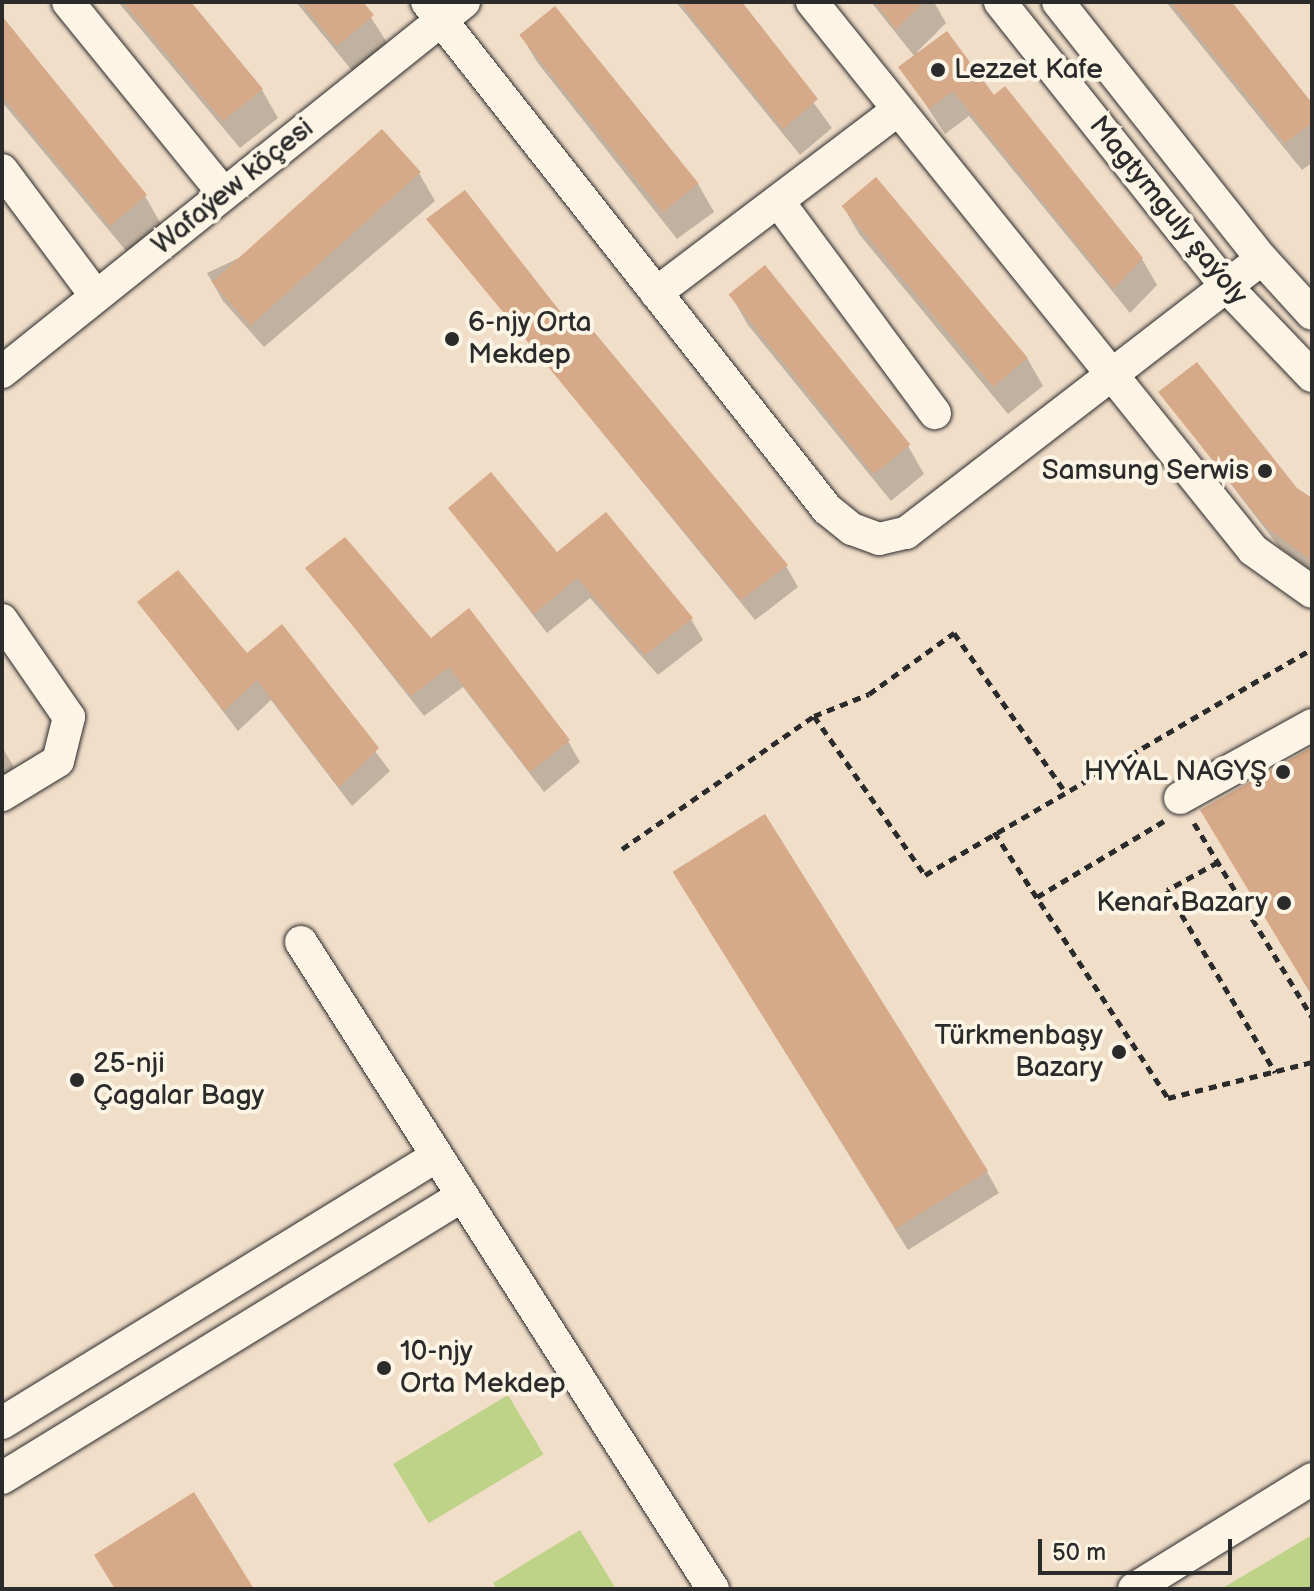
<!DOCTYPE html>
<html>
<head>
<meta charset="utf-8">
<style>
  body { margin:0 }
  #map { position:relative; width:1314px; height:1591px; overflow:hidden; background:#f1dec9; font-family:"Balsamiq Sans",sans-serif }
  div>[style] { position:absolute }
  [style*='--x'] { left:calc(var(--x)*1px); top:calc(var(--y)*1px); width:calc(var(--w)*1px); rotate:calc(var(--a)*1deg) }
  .green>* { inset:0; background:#bed288; transform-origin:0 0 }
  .shadow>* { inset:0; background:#0003 }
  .building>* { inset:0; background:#d6a988; transform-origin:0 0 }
  .path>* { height:5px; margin-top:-2.5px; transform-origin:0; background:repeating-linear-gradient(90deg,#2b2b2b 0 8px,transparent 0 14px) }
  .roads { filter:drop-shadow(0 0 2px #2b2b2b) drop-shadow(0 0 2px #2b2b2b) }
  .minor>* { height:32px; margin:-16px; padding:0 16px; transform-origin:16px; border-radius:16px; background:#fcf5e5 }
  .dots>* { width:22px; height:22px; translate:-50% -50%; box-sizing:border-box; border:4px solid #fcf5e5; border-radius:50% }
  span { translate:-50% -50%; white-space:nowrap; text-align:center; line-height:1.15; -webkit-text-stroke:8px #fcf5e5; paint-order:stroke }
  .poi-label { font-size:28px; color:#2b2b2b }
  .left { translate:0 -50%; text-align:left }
  .right { translate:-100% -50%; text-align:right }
  .street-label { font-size:28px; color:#2b2b2b }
  .frame { position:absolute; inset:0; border:4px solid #2b2b2b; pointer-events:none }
  .scale { position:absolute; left:1038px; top:1539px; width:194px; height:36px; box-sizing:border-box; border:4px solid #2b2b2b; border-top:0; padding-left:10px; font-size:24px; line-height:28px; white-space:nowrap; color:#2b2b2b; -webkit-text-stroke:6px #fcf5e5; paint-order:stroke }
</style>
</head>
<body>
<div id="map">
  <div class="green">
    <div style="left:508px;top:1395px;width:69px;height:134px;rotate:59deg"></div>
    <div style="clip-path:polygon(580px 1530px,616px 1589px,497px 1589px,493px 1583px)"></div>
    <div style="clip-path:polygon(1312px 1535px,1312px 1589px,1221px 1589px)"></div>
  </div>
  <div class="shadow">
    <div style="clip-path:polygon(118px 2px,189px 2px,262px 90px,278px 118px,240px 148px)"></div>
    <div style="clip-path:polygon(296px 2px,361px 2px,388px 44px,354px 73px)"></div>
    <div style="clip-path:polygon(676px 2px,740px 2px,832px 128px,800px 155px)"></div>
    <div style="clip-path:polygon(871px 2px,934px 2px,946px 23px,917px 52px,994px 98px,1142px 259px,1157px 285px,1130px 313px,969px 116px,945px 134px,901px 67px,915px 57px)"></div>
    <div style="clip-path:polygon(1166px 2px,1229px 2px,1312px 106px,1312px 163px,1302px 170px)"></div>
    <div style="clip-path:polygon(555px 9px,698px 184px,714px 212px,677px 239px,537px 62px,521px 35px)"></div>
    <div style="clip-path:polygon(2px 19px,145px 196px,161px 224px,127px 252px,2px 102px)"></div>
    <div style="clip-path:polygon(419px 173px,435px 201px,264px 347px,223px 301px,207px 273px)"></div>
    <div style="clip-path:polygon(843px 206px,1027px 358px,1043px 386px,1008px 414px,859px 234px)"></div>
    <div style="clip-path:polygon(429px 220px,570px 327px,786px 566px,798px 587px,755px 620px)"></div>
    <div style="clip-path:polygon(732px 297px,908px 446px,924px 474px,891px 501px,748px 325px)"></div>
    <div style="clip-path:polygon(1161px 393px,1312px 501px,1312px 571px,1279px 547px)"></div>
    <div style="clip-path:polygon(451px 509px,691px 619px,703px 640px,658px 675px,590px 598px,547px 633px)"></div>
    <div style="clip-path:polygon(307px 568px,431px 640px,568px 741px,580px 762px,544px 792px,463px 687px,424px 716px)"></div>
    <div style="clip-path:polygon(139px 602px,247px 656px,281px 627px,390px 771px,352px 806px,271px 700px,238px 731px)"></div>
    <div style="clip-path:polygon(2px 747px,14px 767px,2px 777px)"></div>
    <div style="clip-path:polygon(687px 894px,987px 1172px,999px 1193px,908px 1250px)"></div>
  </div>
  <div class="building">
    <div style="clip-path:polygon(123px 2px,191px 2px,263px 89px,223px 121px)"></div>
    <div style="clip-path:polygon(301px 2px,363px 2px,374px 15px,337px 46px)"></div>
    <div style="clip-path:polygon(680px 2px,742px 2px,818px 99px,783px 129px)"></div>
    <div style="clip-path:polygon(875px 2px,924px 2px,896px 29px)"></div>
    <div style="clip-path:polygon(1171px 2px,1232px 2px,1312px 103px,1312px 123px,1285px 143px)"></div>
    <div style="left:555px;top:6px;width:228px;height:46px;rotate:51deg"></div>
    <div style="clip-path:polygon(2px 16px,147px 195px,110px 226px,2px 96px)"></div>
    <div style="clip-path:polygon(947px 31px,994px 95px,1005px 86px,1143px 258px,1114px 289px,953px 91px,929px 109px,898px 67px)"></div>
    <div style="left:382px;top:129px;width:58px;height:229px;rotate:48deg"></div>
    <div style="left:876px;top:177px;width:236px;height:45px;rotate:50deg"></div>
    <div style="clip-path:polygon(465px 190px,570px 324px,580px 315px,788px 565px,741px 600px,426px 219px)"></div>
    <div style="left:765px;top:265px;width:231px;height:47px;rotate:51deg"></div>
    <div style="clip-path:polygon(1197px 362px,1297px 488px,1312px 498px,1312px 561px,1266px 527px,1158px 392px)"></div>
    <div style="clip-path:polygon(491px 472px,557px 552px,606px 512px,693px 618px,645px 655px,577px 578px,534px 614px,448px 508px)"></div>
    <div style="clip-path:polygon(345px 537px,431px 638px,469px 608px,570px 740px,530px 772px,449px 667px,411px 696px,305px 568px)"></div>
    <div style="clip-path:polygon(178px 570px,247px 653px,282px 624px,379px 748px,339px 787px,257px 680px,224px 711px,137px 602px)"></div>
    <div style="clip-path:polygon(1312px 747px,1312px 996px,1200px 810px)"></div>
    <div style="left:765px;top:814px;width:421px;height:109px;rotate:58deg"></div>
    <div style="clip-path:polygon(194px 1492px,254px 1589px,115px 1589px,94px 1555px)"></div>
  </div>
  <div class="path">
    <div style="--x:814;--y:716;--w:194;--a:55.1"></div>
    <div style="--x:925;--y:875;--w:448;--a:-30.3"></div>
    <div style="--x:1194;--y:823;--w:227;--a:58.7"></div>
    <div style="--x:994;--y:832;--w:318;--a:56.8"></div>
    <div style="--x:1168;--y:1098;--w:148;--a:-14"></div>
    <div style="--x:622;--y:849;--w:234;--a:-34.7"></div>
    <div style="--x:814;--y:716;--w:59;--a:-21.8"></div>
    <div style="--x:869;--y:694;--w:105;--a:-35.7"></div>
    <div style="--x:954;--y:633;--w:192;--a:55"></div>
    <div style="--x:1218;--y:862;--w:58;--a:151.2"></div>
    <div style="--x:1167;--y:890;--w:212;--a:59.3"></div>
    <div style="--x:1037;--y:897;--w:148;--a:-30.9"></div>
  </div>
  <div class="roads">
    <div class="minor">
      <div style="--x:68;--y:2;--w:247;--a:50.9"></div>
      <div style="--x:427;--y:2;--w:646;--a:51.73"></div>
      <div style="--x:827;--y:509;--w:32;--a:39"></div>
      <div style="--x:852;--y:529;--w:29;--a:20"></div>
      <div style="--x:879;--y:539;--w:28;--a:-13"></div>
      <div style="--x:906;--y:533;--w:449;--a:-37.6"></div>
      <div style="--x:812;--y:2;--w:703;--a:51.17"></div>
      <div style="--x:1253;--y:550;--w:72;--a:35.4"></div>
      <div style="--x:1000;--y:2;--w:362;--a:51.5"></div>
      <div style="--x:1225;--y:285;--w:126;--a:46.3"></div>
      <div style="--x:1058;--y:2;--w:328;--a:51.6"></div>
      <div style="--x:1262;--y:259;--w:74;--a:47.7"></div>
      <div style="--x:2;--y:170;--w:157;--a:53.3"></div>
      <div style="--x:778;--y:201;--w:264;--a:53.5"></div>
      <div style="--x:656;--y:293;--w:302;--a:-37.1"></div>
      <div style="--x:2;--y:372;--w:592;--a:-38.69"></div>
      <div style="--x:2;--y:620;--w:118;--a:55.4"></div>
      <div style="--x:69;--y:717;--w:45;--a:104"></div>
      <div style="--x:58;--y:761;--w:66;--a:148.7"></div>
      <div style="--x:1180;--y:798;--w:151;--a:-28.9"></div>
      <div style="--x:301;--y:942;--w:767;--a:57.51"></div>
      <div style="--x:2;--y:1423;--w:510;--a:-31.54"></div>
      <div style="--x:2;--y:1478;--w:540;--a:-31.51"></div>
      <div style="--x:1134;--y:1589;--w:209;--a:-31.7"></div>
    </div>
  </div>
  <div class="dots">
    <div style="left:938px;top:70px;background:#2b2b2b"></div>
    <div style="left:452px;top:339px;background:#2b2b2b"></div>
    <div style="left:1265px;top:471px;background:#2b2b2b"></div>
    <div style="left:1283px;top:772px;background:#2b2b2b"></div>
    <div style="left:1284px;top:903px;background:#2b2b2b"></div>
    <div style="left:1119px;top:1052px;background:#2b2b2b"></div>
    <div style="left:77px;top:1080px;background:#2b2b2b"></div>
    <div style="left:384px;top:1368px;background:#2b2b2b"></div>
  </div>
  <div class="poi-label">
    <span class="left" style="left:954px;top:70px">Lezzet Kafe</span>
    <span class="left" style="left:468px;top:339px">6-njy Orta<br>Mekdep</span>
    <span class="right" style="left:1249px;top:471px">Samsung Serwis</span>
    <span class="right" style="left:1267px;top:772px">HYÝAL NAGYŞ</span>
    <span class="right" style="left:1268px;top:903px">Kenar Bazary</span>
    <span class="right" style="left:1103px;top:1052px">Türkmenbaşy<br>Bazary</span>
    <span class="left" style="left:93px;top:1080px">25-nji<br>Çagalar Bagy</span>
    <span class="left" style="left:400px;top:1368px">10-njy<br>Orta Mekdep</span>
  </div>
  <div class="street-label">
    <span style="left:233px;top:187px;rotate:-39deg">Wafaýew köçesi</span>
    <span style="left:1168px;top:211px;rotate:51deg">Magtymguly şaýoly</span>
  </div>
  <div class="frame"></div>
  <div class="scale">50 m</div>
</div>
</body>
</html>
